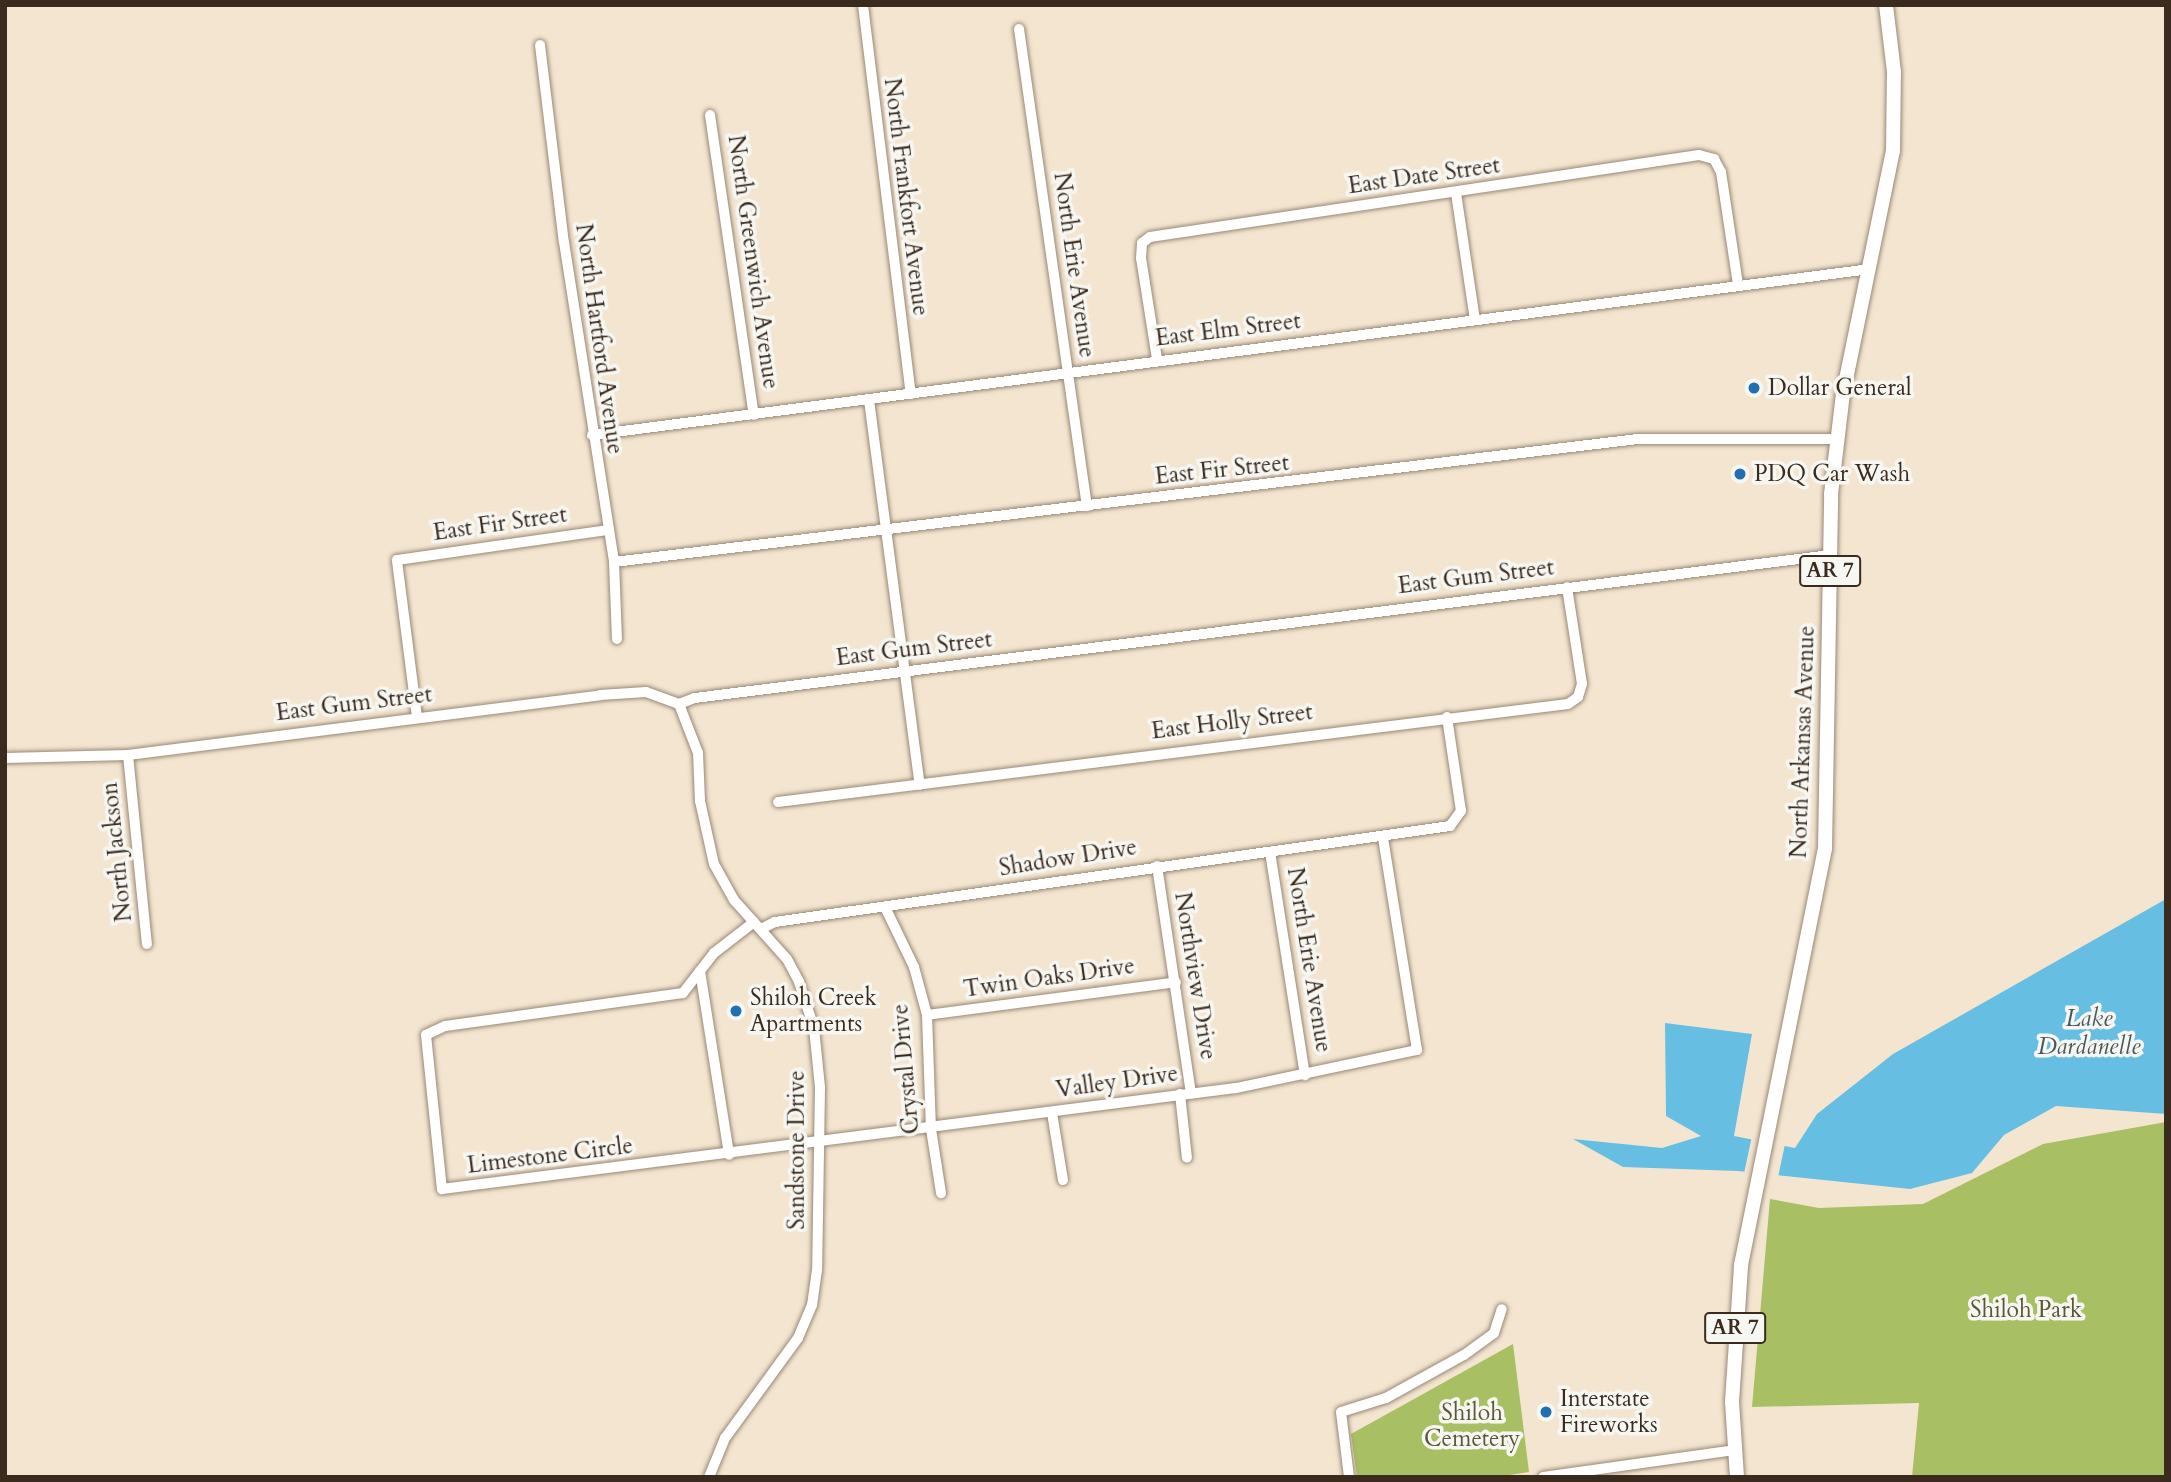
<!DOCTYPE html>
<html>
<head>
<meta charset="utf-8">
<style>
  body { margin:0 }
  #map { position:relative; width:2171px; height:1482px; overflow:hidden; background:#f4e5d0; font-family:Cardo,serif }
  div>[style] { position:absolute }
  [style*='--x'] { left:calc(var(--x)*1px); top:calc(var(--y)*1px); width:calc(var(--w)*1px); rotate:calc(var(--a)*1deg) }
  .green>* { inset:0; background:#a9bf63 }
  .water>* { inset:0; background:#66bfe3 }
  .pier>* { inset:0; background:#f4e5d0; transform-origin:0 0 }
  .roads { filter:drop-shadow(0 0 2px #988877) drop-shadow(0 0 2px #988877) }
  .minor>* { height:10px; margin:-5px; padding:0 5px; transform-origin:5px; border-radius:5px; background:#fff }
  .major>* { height:14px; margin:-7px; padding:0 7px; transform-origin:7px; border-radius:7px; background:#fff }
  .dots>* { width:19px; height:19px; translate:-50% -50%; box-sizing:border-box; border:4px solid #f6f6f2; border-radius:50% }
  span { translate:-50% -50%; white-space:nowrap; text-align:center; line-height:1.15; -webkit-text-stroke:7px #f6f6f2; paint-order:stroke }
  .shield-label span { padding:2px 5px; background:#f6f6f2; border:2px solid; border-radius:5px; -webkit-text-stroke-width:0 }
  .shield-label { font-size:21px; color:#3b2a1e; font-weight:700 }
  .street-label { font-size:23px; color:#3b2a1e }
  .poi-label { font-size:23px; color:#3b2a1e }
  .left { translate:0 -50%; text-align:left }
  .park-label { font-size:23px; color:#5c5733 }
  .water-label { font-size:24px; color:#485759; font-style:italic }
  .frame { position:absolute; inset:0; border:7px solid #3b2a1e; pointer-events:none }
</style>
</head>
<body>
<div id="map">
  <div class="green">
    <div style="clip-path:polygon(2166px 1122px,2166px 1477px,1912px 1477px,1919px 1403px,1752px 1407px,1770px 1199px,1819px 1208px,1923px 1204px,2043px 1144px)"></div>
    <div style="clip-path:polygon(1513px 1344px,1529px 1472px,1497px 1477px,1357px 1477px,1351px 1434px)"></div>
  </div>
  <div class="water">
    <div style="clip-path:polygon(2166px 899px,2166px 1114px,2056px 1106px,2004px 1135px,1972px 1173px,1910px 1189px,1738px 1171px,1623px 1167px,1573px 1139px,1662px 1148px,1701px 1136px,1666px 1116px,1665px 1023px,1752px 1034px,1734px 1136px,1795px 1148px,1817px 1114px,1893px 1054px)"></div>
  </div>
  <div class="pier">
    <div style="left:1752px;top:1136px;width:34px;height:40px;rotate:12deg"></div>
  </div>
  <div class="roads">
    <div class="minor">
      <div style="--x:863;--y:5;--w:392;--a:83"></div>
      <div style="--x:1019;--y:29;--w:482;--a:81.9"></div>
      <div style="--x:540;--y:45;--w:198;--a:83.1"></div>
      <div style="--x:564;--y:242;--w:324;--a:81.1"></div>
      <div style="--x:614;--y:562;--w:77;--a:87.8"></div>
      <div style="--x:710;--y:115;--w:303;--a:81.7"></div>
      <div style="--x:1456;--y:193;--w:128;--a:81.5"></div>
      <div style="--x:1157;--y:359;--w:102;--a:-99"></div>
      <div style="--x:1141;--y:258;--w:15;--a:-86"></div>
      <div style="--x:1142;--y:243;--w:10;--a:-37"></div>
      <div style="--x:1150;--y:237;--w:555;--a:-8.5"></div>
      <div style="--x:1699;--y:155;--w:16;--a:15"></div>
      <div style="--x:1714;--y:159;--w:15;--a:62"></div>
      <div style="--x:1721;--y:172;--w:114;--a:81.4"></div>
      <div style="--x:869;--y:400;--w:388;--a:82.5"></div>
      <div style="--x:592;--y:435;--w:1289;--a:-7.4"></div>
      <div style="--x:614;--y:562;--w:1031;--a:-6.85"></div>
      <div style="--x:1638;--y:439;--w:197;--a:0"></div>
      <div style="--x:679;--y:704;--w:53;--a:68.8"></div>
      <div style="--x:698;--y:753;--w:48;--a:87.6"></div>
      <div style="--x:700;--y:801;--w:65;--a:77.5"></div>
      <div style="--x:714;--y:864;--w:41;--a:60.9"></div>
      <div style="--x:734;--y:900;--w:79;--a:48.1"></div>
      <div style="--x:787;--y:959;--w:26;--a:62"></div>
      <div style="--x:799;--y:982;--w:48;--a:71.9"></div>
      <div style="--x:814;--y:1028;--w:59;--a:84.2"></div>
      <div style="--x:820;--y:1087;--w:183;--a:90.9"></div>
      <div style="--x:817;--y:1270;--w:35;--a:98"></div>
      <div style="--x:812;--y:1305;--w:36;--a:113"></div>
      <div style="--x:798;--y:1338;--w:124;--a:126.1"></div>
      <div style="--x:725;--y:1438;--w:42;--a:112.3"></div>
      <div style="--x:417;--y:717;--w:158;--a:-97.3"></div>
      <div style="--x:397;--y:560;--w:214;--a:-8.1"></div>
      <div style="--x:128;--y:755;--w:190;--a:84.3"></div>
      <div style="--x:5;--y:758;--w:123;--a:-1.4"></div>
      <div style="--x:128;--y:755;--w:476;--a:-7.2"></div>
      <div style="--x:600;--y:695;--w:46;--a:-3.7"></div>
      <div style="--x:646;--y:692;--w:35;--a:20"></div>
      <div style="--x:679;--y:704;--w:17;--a:-21"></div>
      <div style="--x:695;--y:698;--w:1144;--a:-7.18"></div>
      <div style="--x:778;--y:802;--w:796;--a:-7.07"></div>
      <div style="--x:1568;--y:704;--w:12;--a:-35"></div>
      <div style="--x:1578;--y:697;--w:14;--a:-73"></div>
      <div style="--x:1582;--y:684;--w:98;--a:-98.8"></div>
      <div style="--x:1270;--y:852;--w:226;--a:81.1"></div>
      <div style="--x:1157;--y:866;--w:230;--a:81.5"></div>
      <div style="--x:885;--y:907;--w:67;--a:64.2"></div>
      <div style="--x:914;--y:967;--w:50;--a:74.8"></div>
      <div style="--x:927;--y:1015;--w:114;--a:88"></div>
      <div style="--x:931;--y:1129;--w:65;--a:81.1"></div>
      <div style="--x:754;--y:922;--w:51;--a:142.2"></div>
      <div style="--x:714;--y:953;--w:51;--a:127.8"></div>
      <div style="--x:683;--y:993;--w:240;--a:172.1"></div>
      <div style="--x:445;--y:1026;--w:21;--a:155"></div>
      <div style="--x:426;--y:1035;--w:155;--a:84.1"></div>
      <div style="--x:442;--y:1189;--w:800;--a:-7.25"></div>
      <div style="--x:1236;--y:1088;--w:185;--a:-11.9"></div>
      <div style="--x:1417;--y:1050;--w:216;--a:-99.1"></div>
      <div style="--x:761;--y:929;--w:16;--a:-27"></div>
      <div style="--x:775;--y:922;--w:682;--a:-8.09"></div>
      <div style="--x:1450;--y:826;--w:19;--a:-54"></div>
      <div style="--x:1461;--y:811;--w:95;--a:-98.5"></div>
      <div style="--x:700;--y:971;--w:186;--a:81"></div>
      <div style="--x:927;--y:1015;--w:251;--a:-7.5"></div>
      <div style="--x:1180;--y:1094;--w:64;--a:83.8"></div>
      <div style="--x:1052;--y:1113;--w:68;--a:80.7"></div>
      <div style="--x:1349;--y:1477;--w:65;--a:-97"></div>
      <div style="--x:1341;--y:1412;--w:47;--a:-17.3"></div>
      <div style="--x:1386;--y:1398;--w:89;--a:-28.9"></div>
      <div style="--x:1464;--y:1355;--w:37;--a:-36"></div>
      <div style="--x:1494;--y:1333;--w:25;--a:-72"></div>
      <div style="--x:1543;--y:1477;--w:193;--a:-8"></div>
    </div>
    <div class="major">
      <div style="--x:1737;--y:1477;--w:75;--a:-93.8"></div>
      <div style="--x:1732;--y:1402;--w:137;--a:-86.2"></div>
      <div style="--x:1741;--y:1265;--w:424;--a:-78.6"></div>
      <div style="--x:1825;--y:849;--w:355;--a:-89"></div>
      <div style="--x:1831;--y:494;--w:101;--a:-83.2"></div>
      <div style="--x:1843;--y:394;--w:248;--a:-78.4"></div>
      <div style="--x:1893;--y:151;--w:79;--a:-89.3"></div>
      <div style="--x:1894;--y:72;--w:67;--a:-96.8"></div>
    </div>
  </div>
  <div class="dots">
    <div style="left:1754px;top:388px;background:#1f6fb2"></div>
    <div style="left:1740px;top:474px;background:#1f6fb2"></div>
    <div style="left:736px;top:1011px;background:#1f6fb2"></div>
    <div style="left:1546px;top:1412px;background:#1f6fb2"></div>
  </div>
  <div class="shield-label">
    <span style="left:1830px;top:571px">AR 7</span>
    <span style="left:1735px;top:1328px">AR 7</span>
  </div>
  <div class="street-label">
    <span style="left:1424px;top:176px;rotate:-8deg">East Date Street</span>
    <span style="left:906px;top:197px;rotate:83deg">North Frankfort Avenue</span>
    <span style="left:753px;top:262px;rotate:82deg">North Greenwich Avenue</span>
    <span style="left:1074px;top:265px;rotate:82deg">North Erie Avenue</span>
    <span style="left:1228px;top:330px;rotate:-7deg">East Elm Street</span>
    <span style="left:599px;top:339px;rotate:82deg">North Hartford Avenue</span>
    <span style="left:1222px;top:470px;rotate:-6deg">East Fir Street</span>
    <span style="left:500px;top:524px;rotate:-8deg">East Fir Street</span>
    <span style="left:1476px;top:577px;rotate:-7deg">East Gum Street</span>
    <span style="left:914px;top:649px;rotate:-7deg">East Gum Street</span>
    <span style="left:354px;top:704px;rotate:-7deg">East Gum Street</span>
    <span style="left:1232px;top:722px;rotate:-7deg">East Holly Street</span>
    <span style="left:1803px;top:742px;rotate:-88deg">North Arkansas Avenue</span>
    <span style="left:117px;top:852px;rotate:-96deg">North Jackson</span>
    <span style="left:1068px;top:858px;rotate:-9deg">Shadow Drive</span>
    <span style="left:1309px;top:960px;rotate:81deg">North Erie Avenue</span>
    <span style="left:1195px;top:976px;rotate:81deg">Northview Drive</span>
    <span style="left:1049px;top:978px;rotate:-8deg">Twin Oaks Drive</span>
    <span style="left:906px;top:1069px;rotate:-95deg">Crystal Drive</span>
    <span style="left:1117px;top:1082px;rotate:-8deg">Valley Drive</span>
    <span style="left:797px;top:1150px;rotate:-90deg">Sandstone Drive</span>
    <span style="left:550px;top:1156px;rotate:-7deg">Limestone Circle</span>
  </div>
  <div class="poi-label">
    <span class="left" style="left:1768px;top:388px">Dollar General</span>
    <span class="left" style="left:1754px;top:474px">PDQ Car Wash</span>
    <span class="left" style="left:750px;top:1011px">Shiloh Creek<br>Apartments</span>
    <span class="left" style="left:1560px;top:1412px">Interstate<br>Fireworks</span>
  </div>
  <div class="park-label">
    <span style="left:2026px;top:1310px">Shiloh Park</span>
    <span style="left:1472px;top:1426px">Shiloh<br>Cemetery</span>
  </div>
  <div class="water-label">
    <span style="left:2089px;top:1033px">Lake<br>Dardanelle</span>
  </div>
  <div class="frame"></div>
</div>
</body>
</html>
